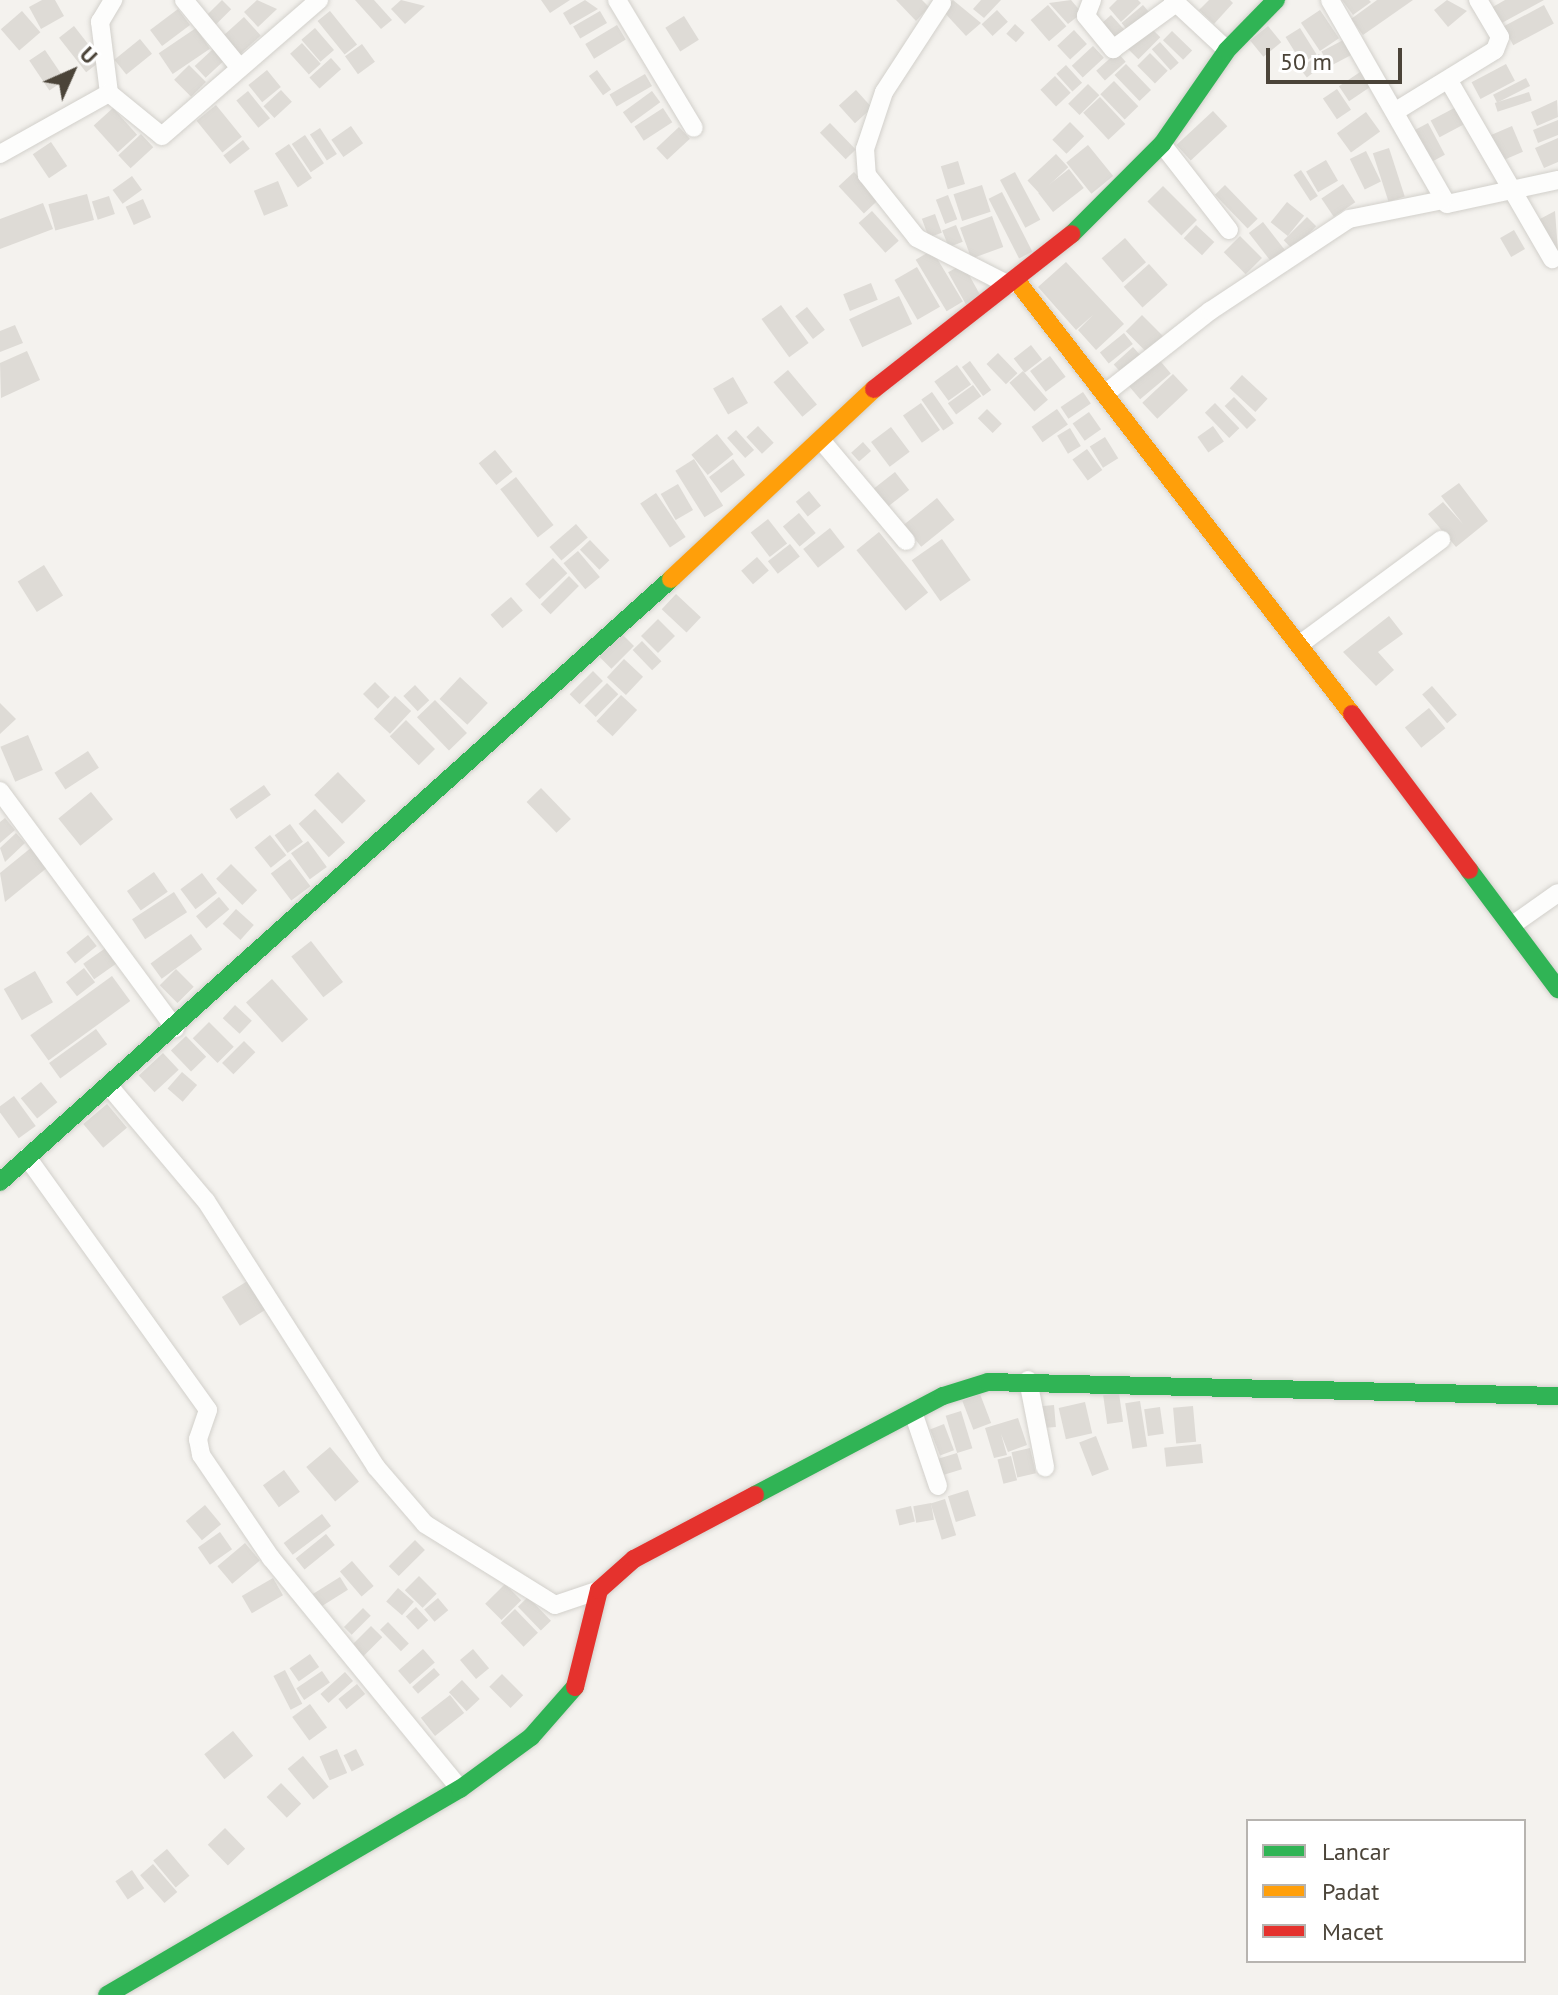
<!DOCTYPE html>
<html>
<head>
<meta charset="utf-8">
<style>
  body { margin:0 }
  #map { position:relative; width:1558px; height:1995px; overflow:hidden; background:#f4f2ee; font-family:"PT Sans",sans-serif }
  div>[style] { position:absolute }
  [style*='--x'] { left:calc(var(--x)*1px); top:calc(var(--y)*1px); width:calc(var(--w)*1px); rotate:calc(var(--a)*1deg) }
  .building>* { inset:0; background:#dedbd6; transform-origin:0 0 }
  .roads { filter:drop-shadow(0 0 2px #d2d0cb) drop-shadow(0 0 2px #d2d0cb) }
  .street>* { height:18px; margin:-9px; padding:0 9px; transform-origin:9px; border-radius:9px; background:#fdfdfc }
  .fast>* { height:18px; margin:-9px; padding:0 9px; transform-origin:9px; border-radius:9px; background:#30b455 }
  .slow>* { height:18px; margin:-9px; padding:0 9px; transform-origin:9px; border-radius:9px; background:#ff9f0a }
  .jam>* { height:18px; margin:-9px; padding:0 9px; transform-origin:9px; border-radius:9px; background:#e5322d }
  span { translate:-50% -50%; white-space:nowrap; text-align:center; line-height:1.15; -webkit-text-stroke:8px #fff; paint-order:stroke }
  .legend { position:absolute; left:1246px; top:1819px; width:280px; height:144px; box-sizing:border-box; background:#fff; border:2px solid #b7b4b0; margin:0; padding:10px 14px; list-style:none; font-size:24px; color:#4b4439 }
  .legend li { display:flex; align-items:center; gap:16px; height:40px }
  .legend b { width:40px; border:2px solid #b7b4b0 }
  .north { position:absolute; left:32px; top:32px; width:80px; height:80px; -webkit-text-stroke:6px #fff; paint-order:stroke; rotate:45deg; font-size:22px; font-weight:700; line-height:32px; text-align:center; color:#4b4439 }
  .north::after { content:''; display:block; margin:auto; width:28px; height:36px; background:#4b4439; clip-path:polygon(50% 0,100% 100%,50% 72%,0 100%) }
  .scale { position:absolute; left:1266px; top:48px; width:136px; height:36px; box-sizing:border-box; border:4px solid #4b4439; border-top:0; padding-left:10px; font-size:24px; line-height:28px; white-space:nowrap; color:#4b4439; -webkit-text-stroke:6px #fff; paint-order:stroke }
</style>
</head>
<body>
<div id="map">
  <div class="building">
    <div style="clip-path:polygon(42px 0,55px 0,64px 16px,41px 29px,29px 7px)"></div>
    <div style="left:222px;top:0;width:13px;height:27px;rotate:45deg"></div>
    <div style="clip-path:polygon(257px 0,277px 9px,258px 27px,244px 12px)"></div>
    <div style="clip-path:polygon(355px 0,374px 0,392px 20px,381px 29px)"></div>
    <div style="clip-path:polygon(401px 0,425px 6px,405px 24px,391px 9px)"></div>
    <div style="clip-path:polygon(541px 0,570px 0,550px 13px)"></div>
    <div style="clip-path:polygon(585px 0,598px 9px,570px 25px,563px 13px)"></div>
    <div style="clip-path:polygon(896px 0,922px 0,929px 7px,916px 21px)"></div>
    <div style="clip-path:polygon(953px 0,981px 23px,966px 36px,942px 10px)"></div>
    <div style="clip-path:polygon(981px 0,1001px 0,984px 18px,973px 9px)"></div>
    <div style="clip-path:polygon(1071px 0,1082px 13px,1068px 24px,1049px 3px)"></div>
    <div style="clip-path:polygon(1117px 0,1138px 0,1141px 3px,1121px 22px,1109px 8px)"></div>
    <div style="clip-path:polygon(1209px 0,1230px 0,1233px 3px,1214px 24px,1199px 10px)"></div>
    <div style="clip-path:polygon(1342px 0,1369px 0,1371px 2px,1353px 15px)"></div>
    <div style="clip-path:polygon(1377px 0,1413px 0,1363px 35px,1351px 19px)"></div>
    <div style="clip-path:polygon(1447px 0,1467px 11px,1448px 27px,1434px 10px)"></div>
    <div style="clip-path:polygon(1505px 0,1544px 0,1500px 24px,1491px 8px)"></div>
    <div style="left:1048px;top:5px;width:28px;height:23px;rotate:49deg"></div>
    <div style="left:1143px;top:5px;width:16px;height:28px;rotate:50deg"></div>
    <div style="left:1544px;top:5px;width:21px;height:46px;rotate:62deg"></div>
    <div style="left:178px;top:9px;width:20px;height:35px;rotate:53deg"></div>
    <div style="left:997px;top:10px;width:16px;height:21px;rotate:47deg"></div>
    <div style="left:1320px;top:10px;width:34px;height:23px;rotate:56deg"></div>
    <div style="left:22px;top:11px;width:28px;height:28px;rotate:49deg"></div>
    <div style="left:330px;top:11px;width:43px;height:16px;rotate:51deg"></div>
    <div style="left:600px;top:11px;width:14px;height:31px;rotate:60deg"></div>
    <div style="left:1111px;top:15px;width:30px;height:18px;rotate:48deg"></div>
    <div style="left:684px;top:16px;width:28px;height:22px;rotate:58deg"></div>
    <div style="left:244px;top:17px;width:25px;height:31px;rotate:48deg"></div>
    <div style="left:1015px;top:24px;width:13px;height:13px;rotate:42deg"></div>
    <div style="left:617px;top:25px;width:17px;height:37px;rotate:59deg"></div>
    <div style="left:74px;top:26px;width:44px;height:19px;rotate:52deg"></div>
    <div style="left:1149px;top:26px;width:16px;height:31px;rotate:45deg"></div>
    <div style="left:1268px;top:26px;width:21px;height:23px;rotate:51deg"></div>
    <div style="left:196px;top:28px;width:25px;height:45px;rotate:56deg"></div>
    <div style="left:315px;top:28px;width:29px;height:18px;rotate:49deg"></div>
    <div style="left:1300px;top:28px;width:31px;height:17px;rotate:58deg"></div>
    <div style="left:1074px;top:30px;width:19px;height:23px;rotate:47deg"></div>
    <div style="left:1172px;top:31px;width:28px;height:13px;rotate:44deg"></div>
    <div style="left:1347px;top:38px;width:17px;height:29px;rotate:62deg"></div>
    <div style="left:140px;top:39px;width:19px;height:33px;rotate:51deg"></div>
    <div style="left:1160px;top:42px;width:28px;height:11px;rotate:48deg"></div>
    <div style="left:302px;top:43px;width:28px;height:16px;rotate:48deg"></div>
    <div style="left:362px;top:44px;width:22px;height:21px;rotate:54deg"></div>
    <div style="left:1093px;top:46px;width:16px;height:29px;rotate:47deg"></div>
    <div style="left:213px;top:49px;width:16px;height:25px;rotate:47deg"></div>
    <div style="left:45px;top:50px;width:36px;height:19px;rotate:56deg"></div>
    <div style="left:1117px;top:52px;width:13px;height:28px;rotate:48deg"></div>
    <div style="left:1150px;top:53px;width:25px;height:18px;rotate:45deg"></div>
    <div style="left:1319px;top:54px;width:11px;height:24px;rotate:52deg"></div>
    <div style="left:331px;top:58px;width:15px;height:29px;rotate:48deg"></div>
    <div style="left:1126px;top:64px;width:36px;height:16px;rotate:46deg"></div>
    <div style="left:1506px;top:64px;width:19px;height:39px;rotate:62deg"></div>
    <div style="left:189px;top:65px;width:24px;height:21px;rotate:45deg"></div>
    <div style="left:1066px;top:65px;width:24px;height:13px;rotate:48deg"></div>
    <div style="left:267px;top:70px;width:22px;height:24px;rotate:51deg"></div>
    <div style="left:597px;top:70px;width:24px;height:10px;rotate:54deg"></div>
    <div style="left:1363px;top:70px;width:18px;height:29px;rotate:56deg"></div>
    <div style="left:645px;top:74px;width:14px;height:41px;rotate:60deg"></div>
    <div style="left:1055px;top:76px;width:23px;height:20px;rotate:47deg"></div>
    <div style="left:1526px;top:78px;width:9px;height:37px;rotate:63deg"></div>
    <div style="left:1114px;top:81px;width:35px;height:19px;rotate:46deg"></div>
    <div style="left:1088px;top:84px;width:16px;height:28px;rotate:45deg"></div>
    <div style="left:1337px;top:89px;width:25px;height:17px;rotate:56deg"></div>
    <div style="left:281px;top:90px;width:16px;height:24px;rotate:47deg"></div>
    <div style="left:856px;top:90px;width:24px;height:23px;rotate:48deg"></div>
    <div style="left:248px;top:91px;width:35px;height:15px;rotate:51deg"></div>
    <div style="left:652px;top:91px;width:14px;height:36px;rotate:54deg"></div>
    <div style="left:1529px;top:92px;width:9px;height:36px;rotate:72deg"></div>
    <div style="left:1100px;top:97px;width:37px;height:23px;rotate:47deg"></div>
    <div style="clip-path:polygon(1557px 100px,1558px 117px,1537px 126px,1531px 112px)"></div>
    <div style="left:216px;top:105px;width:41px;height:25px;rotate:51deg"></div>
    <div style="left:1458px;top:106px;width:19px;height:31px;rotate:62deg"></div>
    <div style="left:113px;top:108px;width:36px;height:26px;rotate:48deg"></div>
    <div style="left:663px;top:108px;width:17px;height:34px;rotate:57deg"></div>
    <div style="left:1213px;top:111px;width:21px;height:50px;rotate:47deg"></div>
    <div style="left:1366px;top:112px;width:24px;height:36px;rotate:54deg"></div>
    <div style="clip-path:polygon(1558px 120px,1558px 135px,1538px 143px,1533px 130px)"></div>
    <div style="left:1070px;top:122px;width:20px;height:25px;rotate:45deg"></div>
    <div style="left:830px;top:123px;width:37px;height:14px;rotate:46deg"></div>
    <div style="left:1428px;top:123px;width:36px;height:17px;rotate:62deg"></div>
    <div style="left:351px;top:126px;width:21px;height:24px;rotate:55deg"></div>
    <div style="left:1512px;top:126px;width:28px;height:24px;rotate:67deg"></div>
    <div style="left:679px;top:127px;width:16px;height:31px;rotate:47deg"></div>
    <div style="left:320px;top:128px;width:31px;height:12px;rotate:57deg"></div>
    <div style="left:141px;top:134px;width:18px;height:31px;rotate:47deg"></div>
    <div style="left:305px;top:135px;width:34px;height:16px;rotate:56deg"></div>
    <div style="clip-path:polygon(1558px 138px,1558px 162px,1544px 168px,1535px 148px)"></div>
    <div style="left:243px;top:140px;width:11px;height:25px;rotate:52deg"></div>
    <div style="left:51px;top:142px;width:29px;height:22px;rotate:56deg"></div>
    <div style="left:289px;top:144px;width:41px;height:17px;rotate:56deg"></div>
    <div style="left:1088px;top:145px;width:40px;height:28px;rotate:51deg"></div>
    <div style="left:1389px;top:148px;width:51px;height:17px;rotate:72deg"></div>
    <div style="left:1366px;top:151px;width:34px;height:18px;rotate:64deg"></div>
    <div style="left:1056px;top:154px;width:18px;height:39px;rotate:47deg"></div>
    <div style="left:1326px;top:160px;width:24px;height:23px;rotate:60deg"></div>
    <div style="left:958px;top:161px;width:24px;height:18px;rotate:73deg"></div>
    <div style="left:1069px;top:169px;width:24px;height:39px;rotate:52deg"></div>
    <div style="left:1301px;top:170px;width:31px;height:9px;rotate:57deg"></div>
    <div style="left:854px;top:172px;width:37px;height:21px;rotate:47deg"></div>
    <div style="left:1015px;top:172px;width:54px;height:17px;rotate:62deg"></div>
    <div style="left:132px;top:176px;width:17px;height:24px;rotate:54deg"></div>
    <div style="left:278px;top:181px;width:27px;height:26px;rotate:68deg"></div>
    <div style="left:1343px;top:184px;width:22px;height:26px;rotate:56deg"></div>
    <div style="left:982px;top:185px;width:28px;height:30px;rotate:72deg"></div>
    <div style="left:1225px;top:185px;width:47px;height:14px;rotate:46deg"></div>
    <div style="left:1163px;top:186px;width:48px;height:22px;rotate:45deg"></div>
    <div style="left:1002px;top:192px;width:67px;height:15px;rotate:63deg"></div>
    <div style="left:87px;top:194px;width:27px;height:40px;rotate:75deg"></div>
    <div style="left:948px;top:195px;width:26px;height:13px;rotate:69deg"></div>
    <div style="left:109px;top:196px;width:19px;height:18px;rotate:72deg"></div>
    <div style="left:143px;top:199px;width:20px;height:19px;rotate:66deg"></div>
    <div style="left:1287px;top:202px;width:22px;height:26px;rotate:39deg"></div>
    <div style="clip-path:polygon(43px 203px,53px 229px,0 249px,0 219px)"></div>
    <div style="left:872px;top:211px;width:40px;height:18px;rotate:48deg"></div>
    <div style="clip-path:polygon(1555px 211px,1558px 251px,1555px 252px,1538px 220px)"></div>
    <div style="left:935px;top:214px;width:20px;height:14px;rotate:70deg"></div>
    <div style="left:992px;top:216px;width:33px;height:34px;rotate:70deg"></div>
    <div style="left:1307px;top:217px;width:13px;height:33px;rotate:45deg"></div>
    <div style="left:1263px;top:222px;width:39px;height:18px;rotate:52deg"></div>
    <div style="left:956px;top:225px;width:18px;height:15px;rotate:68deg"></div>
    <div style="left:1196px;top:225px;width:25px;height:18px;rotate:43deg"></div>
    <div style="left:1514px;top:230px;width:22px;height:16px;rotate:60deg"></div>
    <div style="left:1240px;top:236px;width:31px;height:23px;rotate:45deg"></div>
    <div style="left:1125px;top:238px;width:32px;height:31px;rotate:49deg"></div>
    <div style="left:932px;top:250px;width:60px;height:19px;rotate:59deg"></div>
    <div style="clip-path:polygon(1066px 262px,1124px 324px,1096px 350px,1078px 330px,1093px 315px,1076px 330px,1038px 287px)"></div>
    <div style="left:963px;top:264px;width:38px;height:17px;rotate:61deg"></div>
    <div style="left:1149px;top:264px;width:28px;height:34px;rotate:48deg"></div>
    <div style="left:917px;top:267px;width:46px;height:26px;rotate:60deg"></div>
    <div style="left:871px;top:283px;width:18px;height:30px;rotate:68deg"></div>
    <div style="left:899px;top:296px;width:31px;height:55px;rotate:65deg"></div>
    <div style="left:781px;top:305px;width:47px;height:24px;rotate:54deg"></div>
    <div style="left:807px;top:307px;width:29px;height:15px;rotate:52deg"></div>
    <div style="left:1142px;top:315px;width:30px;height:23px;rotate:45deg"></div>
    <div style="clip-path:polygon(15px 325px,23px 343px,0 352px,0 331px)"></div>
    <div style="left:1124px;top:333px;width:14px;height:31px;rotate:51deg"></div>
    <div style="left:1031px;top:345px;width:18px;height:22px;rotate:52deg"></div>
    <div style="left:1133px;top:347px;width:13px;height:26px;rotate:48deg"></div>
    <div style="clip-path:polygon(27px 351px,40px 380px,1px 398px,0 363px)"></div>
    <div style="left:998px;top:353px;width:28px;height:16px;rotate:46deg"></div>
    <div style="left:1050px;top:356px;width:26px;height:25px;rotate:53deg"></div>
    <div style="left:1156px;top:356px;width:23px;height:40px;rotate:50deg"></div>
    <div style="left:970px;top:361px;width:36px;height:10px;rotate:54deg"></div>
    <div style="left:957px;top:365px;width:24px;height:28px;rotate:54deg"></div>
    <div style="left:788px;top:370px;width:45px;height:19px;rotate:50deg"></div>
    <div style="left:1023px;top:371px;width:38px;height:18px;rotate:49deg"></div>
    <div style="left:1173px;top:374px;width:22px;height:42px;rotate:47deg"></div>
    <div style="left:1242px;top:375px;width:35px;height:18px;rotate:43deg"></div>
    <div style="left:733px;top:377px;width:30px;height:23px;rotate:60deg"></div>
    <div style="left:973px;top:385px;width:14px;height:31px;rotate:54deg"></div>
    <div style="left:932px;top:392px;width:38px;height:13px;rotate:55deg"></div>
    <div style="left:1083px;top:392px;width:14px;height:27px;rotate:56deg"></div>
    <div style="left:1234px;top:397px;width:32px;height:13px;rotate:46deg"></div>
    <div style="left:921px;top:403px;width:33px;height:22px;rotate:55deg"></div>
    <div style="left:1215px;top:403px;width:35px;height:14px;rotate:46deg"></div>
    <div style="left:987px;top:409px;width:21px;height:13px;rotate:45deg"></div>
    <div style="left:1057px;top:409px;width:19px;height:31px;rotate:55deg"></div>
    <div style="left:1089px;top:412px;width:21px;height:20px;rotate:55deg"></div>
    <div style="left:758px;top:426px;width:23px;height:16px;rotate:47deg"></div>
    <div style="left:1213px;top:426px;width:19px;height:19px;rotate:55deg"></div>
    <div style="left:891px;top:427px;width:31px;height:25px;rotate:53deg"></div>
    <div style="left:1070px;top:428px;width:21px;height:15px;rotate:59deg"></div>
    <div style="left:736px;top:430px;width:27px;height:12px;rotate:48deg"></div>
    <div style="left:717px;top:434px;width:26px;height:33px;rotate:51deg"></div>
    <div style="left:1105px;top:437px;width:25px;height:18px;rotate:58deg"></div>
    <div style="left:863px;top:442px;width:12px;height:16px;rotate:48deg"></div>
    <div style="left:1087px;top:449px;width:26px;height:18px;rotate:54deg"></div>
    <div style="left:495px;top:450px;width:28px;height:21px;rotate:51deg"></div>
    <div style="left:694px;top:459px;width:55px;height:22px;rotate:58deg"></div>
    <div style="left:733px;top:459px;width:20px;height:30px;rotate:53deg"></div>
    <div style="left:895px;top:472px;width:23px;height:30px;rotate:52deg"></div>
    <div style="left:516px;top:477px;width:61px;height:20px;rotate:52deg"></div>
    <div style="clip-path:polygon(1459px 483px,1488px 521px,1456px 547px,1428px 514px,1443px 502px,1463px 524px,1441px 496px)"></div>
    <div style="left:678px;top:484px;width:30px;height:20px;rotate:60deg"></div>
    <div style="left:809px;top:491px;width:19px;height:17px;rotate:51deg"></div>
    <div style="left:656px;top:493px;width:53px;height:19px;rotate:56deg"></div>
    <div style="left:937px;top:498px;width:28px;height:43px;rotate:51deg"></div>
    <div style="left:799px;top:513px;width:26px;height:21px;rotate:50deg"></div>
    <div style="left:768px;top:519px;width:31px;height:22px;rotate:52deg"></div>
    <div style="left:576px;top:524px;width:18px;height:35px;rotate:49deg"></div>
    <div style="left:830px;top:528px;width:24px;height:34px;rotate:52deg"></div>
    <div style="left:879px;top:532px;width:78px;height:29px;rotate:51deg"></div>
    <div style="left:942px;top:539px;width:50px;height:37px;rotate:55deg"></div>
    <div style="left:590px;top:540px;width:28px;height:14px;rotate:46deg"></div>
    <div style="left:790px;top:544px;width:16px;height:28px;rotate:52deg"></div>
    <div style="left:578px;top:551px;width:34px;height:19px;rotate:50deg"></div>
    <div style="left:757px;top:557px;width:18px;height:21px;rotate:49deg"></div>
    <div style="left:553px;top:558px;width:21px;height:38px;rotate:47deg"></div>
    <div style="left:44px;top:565px;width:36px;height:31px;rotate:58deg"></div>
    <div style="left:569px;top:576px;width:14px;height:40px;rotate:45deg"></div>
    <div style="left:676px;top:594px;width:34px;height:21px;rotate:43deg"></div>
    <div style="left:511px;top:597px;width:18px;height:27px;rotate:49deg"></div>
    <div style="clip-path:polygon(1389px 616px,1403px 634px,1378px 652px,1394px 670px,1376px 686px,1343px 652px)"></div>
    <div style="left:658px;top:619px;width:24px;height:24px;rotate:45deg"></div>
    <div style="left:622px;top:634px;width:17px;height:32px;rotate:45deg"></div>
    <div style="left:642px;top:641px;width:28px;height:13px;rotate:46deg"></div>
    <div style="left:624px;top:659px;width:26px;height:25px;rotate:43deg"></div>
    <div style="left:593px;top:671px;width:14px;height:33px;rotate:45deg"></div>
    <div style="left:460px;top:677px;width:38px;height:30px;rotate:43deg"></div>
    <div style="left:375px;top:682px;width:21px;height:17px;rotate:45deg"></div>
    <div style="left:607px;top:683px;width:16px;height:32px;rotate:45deg"></div>
    <div style="left:415px;top:685px;width:21px;height:16px;rotate:47deg"></div>
    <div style="left:1432px;top:686px;width:38px;height:13px;rotate:49deg"></div>
    <div style="left:621px;top:695px;width:22px;height:36px;rotate:43deg"></div>
    <div style="left:395px;top:696px;width:22px;height:31px;rotate:43deg"></div>
    <div style="left:435px;top:700px;width:46px;height:25px;rotate:46deg"></div>
    <div style="clip-path:polygon(0 703px,16px 719px,0 734px)"></div>
    <div style="left:1429px;top:708px;width:26px;height:31px;rotate:51deg"></div>
    <div style="left:406px;top:720px;width:41px;height:23px;rotate:45deg"></div>
    <div style="left:28px;top:735px;width:38px;height:30px;rotate:67deg"></div>
    <div style="left:88px;top:751px;width:20px;height:40px;rotate:57deg"></div>
    <div style="left:338px;top:772px;width:40px;height:33px;rotate:46deg"></div>
    <div style="left:264px;top:785px;width:12px;height:42px;rotate:55deg"></div>
    <div style="left:541px;top:788px;width:43px;height:20px;rotate:46deg"></div>
    <div style="left:91px;top:792px;width:35px;height:42px;rotate:51deg"></div>
    <div style="left:315px;top:809px;width:45px;height:22px;rotate:48deg"></div>
    <div style="clip-path:polygon(5px 818px,15px 830px,0 843px,0 822px)"></div>
    <div style="left:290px;top:824px;width:22px;height:19px;rotate:54deg"></div>
    <div style="clip-path:polygon(16px 833px,25px 843px,5px 862px,0 848px)"></div>
    <div style="left:270px;top:835px;width:26px;height:20px;rotate:51deg"></div>
    <div style="left:308px;top:841px;width:32px;height:21px;rotate:54deg"></div>
    <div style="clip-path:polygon(32px 847px,48px 867px,5px 902px,0 873px)"></div>
    <div style="left:290px;top:859px;width:34px;height:24px;rotate:53deg"></div>
    <div style="left:231px;top:864px;width:37px;height:21px;rotate:45deg"></div>
    <div style="left:154px;top:872px;width:24px;height:33px;rotate:55deg"></div>
    <div style="left:202px;top:873px;width:25px;height:27px;rotate:53deg"></div>
    <div style="left:174px;top:892px;width:24px;height:50px;rotate:57deg"></div>
    <div style="left:219px;top:897px;width:16px;height:30px;rotate:50deg"></div>
    <div style="left:236px;top:909px;width:24px;height:20px;rotate:42deg"></div>
    <div style="left:191px;top:934px;width:19px;height:50px;rotate:54deg"></div>
    <div style="left:88px;top:935px;width:14px;height:28px;rotate:51deg"></div>
    <div style="left:311px;top:941px;width:52px;height:25px;rotate:52deg"></div>
    <div style="left:107px;top:947px;width:19px;height:29px;rotate:55deg"></div>
    <div style="left:84px;top:968px;width:18px;height:23px;rotate:52deg"></div>
    <div style="left:176px;top:969px;width:25px;height:23px;rotate:45deg"></div>
    <div style="left:35px;top:971px;width:36px;height:36px;rotate:60deg"></div>
    <div style="left:112px;top:976px;width:31px;height:101px;rotate:54deg"></div>
    <div style="left:272px;top:979px;width:54px;height:35px;rotate:48deg"></div>
    <div style="left:235px;top:1005px;width:23px;height:18px;rotate:43deg"></div>
    <div style="left:209px;top:1022px;width:35px;height:23px;rotate:45deg"></div>
    <div style="left:96px;top:1029px;width:19px;height:58px;rotate:54deg"></div>
    <div style="left:186px;top:1036px;width:29px;height:21px;rotate:46deg"></div>
    <div style="left:244px;top:1041px;width:16px;height:31px;rotate:45deg"></div>
    <div style="left:163px;top:1053px;width:23px;height:33px;rotate:47deg"></div>
    <div style="left:182px;top:1072px;width:20px;height:22px;rotate:41deg"></div>
    <div style="left:41px;top:1082px;width:26px;height:26px;rotate:51deg"></div>
    <div style="left:14px;top:1096px;width:37px;height:21px;rotate:54deg"></div>
    <div style="left:107px;top:1104px;width:31px;height:31px;rotate:50deg"></div>
    <div style="left:249px;top:1280px;width:34px;height:32px;rotate:58deg"></div>
    <div style="left:1119px;top:1393px;width:29px;height:16px;rotate:82deg"></div>
    <div style="left:980px;top:1394px;width:31px;height:19px;rotate:69deg"></div>
    <div style="left:1140px;top:1401px;width:46px;height:15px;rotate:81deg"></div>
    <div style="left:1085px;top:1402px;width:32px;height:27px;rotate:77deg"></div>
    <div style="left:1054px;top:1405px;width:22px;height:16px;rotate:85deg"></div>
    <div style="left:1193px;top:1406px;width:36px;height:20px;rotate:85deg"></div>
    <div style="left:1160px;top:1407px;width:27px;height:16px;rotate:82deg"></div>
    <div style="left:961px;top:1411px;width:39px;height:16px;rotate:73deg"></div>
    <div style="clip-path:polygon(1018px 1418px,1027px 1445px,1008px 1452px,1001px 1434px,1007px 1455px,994px 1458px,985px 1428px)"></div>
    <div style="left:944px;top:1424px;width:28px;height:15px;rotate:69deg"></div>
    <div style="left:1096px;top:1436px;width:36px;height:18px;rotate:69deg"></div>
    <div style="left:1201px;top:1444px;width:19px;height:37px;rotate:84deg"></div>
    <div style="left:330px;top:1447px;width:45px;height:31px;rotate:50deg"></div>
    <div style="left:1030px;top:1448px;width:26px;height:19px;rotate:77deg"></div>
    <div style="left:957px;top:1453px;width:17px;height:23px;rotate:73deg"></div>
    <div style="left:1011px;top:1456px;width:25px;height:14px;rotate:76deg"></div>
    <div style="left:284px;top:1470px;width:27px;height:26px;rotate:54deg"></div>
    <div style="left:968px;top:1490px;width:27px;height:21px;rotate:73deg"></div>
    <div style="left:945px;top:1499px;width:38px;height:15px;rotate:73deg"></div>
    <div style="left:931px;top:1503px;width:17px;height:18px;rotate:80deg"></div>
    <div style="left:205px;top:1505px;width:25px;height:25px;rotate:50deg"></div>
    <div style="left:911px;top:1506px;width:16px;height:16px;rotate:76deg"></div>
    <div style="left:322px;top:1514px;width:15px;height:48px;rotate:53deg"></div>
    <div style="left:220px;top:1532px;width:21px;height:27px;rotate:55deg"></div>
    <div style="left:326px;top:1534px;width:14px;height:39px;rotate:51deg"></div>
    <div style="left:415px;top:1540px;width:14px;height:37px;rotate:45deg"></div>
    <div style="left:245px;top:1543px;width:23px;height:36px;rotate:50deg"></div>
    <div style="left:352px;top:1561px;width:33px;height:16px;rotate:49deg"></div>
    <div style="left:419px;top:1576px;width:25px;height:20px;rotate:45deg"></div>
    <div style="left:340px;top:1577px;width:15px;height:32px;rotate:58deg"></div>
    <div style="left:273px;top:1578px;width:20px;height:36px;rotate:60deg"></div>
    <div style="left:505px;top:1584px;width:23px;height:28px;rotate:45deg"></div>
    <div style="left:398px;top:1588px;width:21px;height:18px;rotate:41deg"></div>
    <div style="left:528px;top:1597px;width:33px;height:14px;rotate:46deg"></div>
    <div style="left:438px;top:1598px;width:16px;height:18px;rotate:50deg"></div>
    <div style="left:416px;top:1607px;width:18px;height:14px;rotate:47deg"></div>
    <div style="left:363px;top:1608px;width:11px;height:27px;rotate:45deg"></div>
    <div style="left:515px;top:1609px;width:33px;height:20px;rotate:46deg"></div>
    <div style="left:388px;top:1622px;width:30px;height:11px;rotate:46deg"></div>
    <div style="left:371px;top:1626px;width:16px;height:29px;rotate:45deg"></div>
    <div style="left:423px;top:1649px;width:18px;height:33px;rotate:49deg"></div>
    <div style="left:473px;top:1649px;width:25px;height:17px;rotate:50deg"></div>
    <div style="left:310px;top:1654px;width:16px;height:25px;rotate:55deg"></div>
    <div style="left:434px;top:1668px;width:9px;height:29px;rotate:49deg"></div>
    <div style="left:285px;top:1670px;width:38px;height:13px;rotate:63deg"></div>
    <div style="left:322px;top:1671px;width:14px;height:31px;rotate:56deg"></div>
    <div style="left:345px;top:1672px;width:12px;height:33px;rotate:48deg"></div>
    <div style="left:502px;top:1674px;width:30px;height:18px;rotate:45deg"></div>
    <div style="left:462px;top:1680px;width:26px;height:18px;rotate:47deg"></div>
    <div style="left:357px;top:1684px;width:13px;height:24px;rotate:51deg"></div>
    <div style="left:450px;top:1695px;width:23px;height:37px;rotate:52deg"></div>
    <div style="left:310px;top:1704px;width:29px;height:22px;rotate:54deg"></div>
    <div style="left:233px;top:1731px;width:32px;height:37px;rotate:51deg"></div>
    <div style="left:337px;top:1749px;width:26px;height:19px;rotate:67deg"></div>
    <div style="left:356px;top:1749px;width:18px;height:14px;rotate:63deg"></div>
    <div style="left:303px;top:1756px;width:40px;height:20px;rotate:50deg"></div>
    <div style="left:281px;top:1783px;width:29px;height:20px;rotate:46deg"></div>
    <div style="left:225px;top:1828px;width:29px;height:24px;rotate:46deg"></div>
    <div style="left:167px;top:1849px;width:35px;height:18px;rotate:50deg"></div>
    <div style="left:153px;top:1864px;width:37px;height:17px;rotate:49deg"></div>
    <div style="left:132px;top:1870px;width:22px;height:20px;rotate:56deg"></div>
  </div>
  <div class="roads">
    <div class="street">
      <div style="--x:184;--y:0;--w:88;--a:50.5"></div>
      <div style="--x:617;--y:0;--w:149;--a:59"></div>
      <div style="--x:1092;--y:0;--w:17;--a:111"></div>
      <div style="--x:1086;--y:16;--w:43;--a:50.7"></div>
      <div style="--x:1113;--y:49;--w:78;--a:-36.1"></div>
      <div style="--x:1173;--y:0;--w:74;--a:42.8"></div>
      <div style="--x:1330;--y:0;--w:235;--a:60.2"></div>
      <div style="--x:1447;--y:204;--w:114;--a:-12.2"></div>
      <div style="--x:942;--y:3;--w:106;--a:123.1"></div>
      <div style="--x:884;--y:92;--w:60;--a:108.4"></div>
      <div style="--x:865;--y:149;--w:26;--a:86"></div>
      <div style="--x:867;--y:175;--w:80;--a:51.6"></div>
      <div style="--x:917;--y:238;--w:103;--a:27.1"></div>
      <div style="--x:1449;--y:81;--w:206;--a:59.9"></div>
      <div style="--x:109;--y:93;--w:72;--a:-97.2"></div>
      <div style="--x:100;--y:22;--w:26;--a:-59"></div>
      <div style="--x:1396;--y:111;--w:116;--a:-31.6"></div>
      <div style="--x:1495;--y:50;--w:14;--a:-69"></div>
      <div style="--x:1500;--y:37;--w:43;--a:-120.7"></div>
      <div style="--x:1162;--y:144;--w:109;--a:52.1"></div>
      <div style="--x:0;--y:154;--w:125;--a:-29.2"></div>
      <div style="--x:109;--y:93;--w:68;--a:39.1"></div>
      <div style="--x:162;--y:136;--w:208;--a:-40.9"></div>
      <div style="--x:1107;--y:392;--w:131;--a:-38.2"></div>
      <div style="--x:1210;--y:311;--w:167;--a:-33.5"></div>
      <div style="--x:1349;--y:219;--w:96;--a:-11.4"></div>
      <div style="--x:821;--y:440;--w:132;--a:49.9"></div>
      <div style="--x:1299;--y:645;--w:177;--a:-36.5"></div>
      <div style="--x:0;--y:791;--w:295;--a:53.6"></div>
      <div style="--x:1511;--y:926;--w:57;--a:-35.1"></div>
      <div style="--x:109;--y:1086;--w:150;--a:49.9"></div>
      <div style="--x:206;--y:1201;--w:316;--a:57.4"></div>
      <div style="--x:376;--y:1467;--w:75;--a:49.3"></div>
      <div style="--x:425;--y:1524;--w:153;--a:31.9"></div>
      <div style="--x:555;--y:1605;--w:46;--a:-18.8"></div>
      <div style="--x:27;--y:1157;--w:311;--a:54.4"></div>
      <div style="--x:208;--y:1410;--w:31;--a:109"></div>
      <div style="--x:198;--y:1439;--w:16;--a:79"></div>
      <div style="--x:201;--y:1455;--w:125;--a:55.8"></div>
      <div style="--x:271;--y:1558;--w:298;--a:50.7"></div>
      <div style="--x:1028;--y:1380;--w:89;--a:78.9"></div>
      <div style="--x:913;--y:1412;--w:78;--a:71.3"></div>
    </div>
    <div class="fast">
      <div style="--x:1072;--y:234;--w:127;--a:-45"></div>
      <div style="--x:1162;--y:144;--w:114;--a:-55.3"></div>
      <div style="--x:1227;--y:50;--w:70;--a:-45.6"></div>
      <div style="--x:1469;--y:870;--w:149;--a:53.2"></div>
      <div style="--x:0;--y:1182;--w:902;--a:-41.94"></div>
      <div style="--x:755;--y:1495;--w:212;--a:-27.8"></div>
      <div style="--x:943;--y:1396;--w:47;--a:-17.3"></div>
      <div style="--x:988;--y:1382;--w:570;--a:1.41"></div>
      <div style="--x:107;--y:1995;--w:409;--a:-30.3"></div>
      <div style="--x:460;--y:1789;--w:88;--a:-36.2"></div>
      <div style="--x:531;--y:1737;--w:67;--a:-48.7"></div>
    </div>
    <div class="slow">
      <div style="--x:1016;--y:280;--w:549;--a:52.25"></div>
      <div style="--x:671;--y:579;--w:278;--a:-43.1"></div>
    </div>
    <div class="jam">
      <div style="--x:874;--y:389;--w:251;--a:-38.1"></div>
      <div style="--x:1352;--y:714;--w:195;--a:53.1"></div>
      <div style="--x:575;--y:1687;--w:100;--a:-76.1"></div>
      <div style="--x:599;--y:1590;--w:47;--a:-41.5"></div>
      <div style="--x:634;--y:1559;--w:137;--a:-27.9"></div>
    </div>
  </div>
  <ul class="legend">
  <li><b style="height:10px;background:#30b455"></b>Lancar</li>
  <li><b style="height:10px;background:#ff9f0a"></b>Padat</li>
  <li><b style="height:10px;background:#e5322d"></b>Macet</li>
  </ul>
  <div class="north">U</div>
  <div class="scale">50 m</div>
</div>
</body>
</html>
